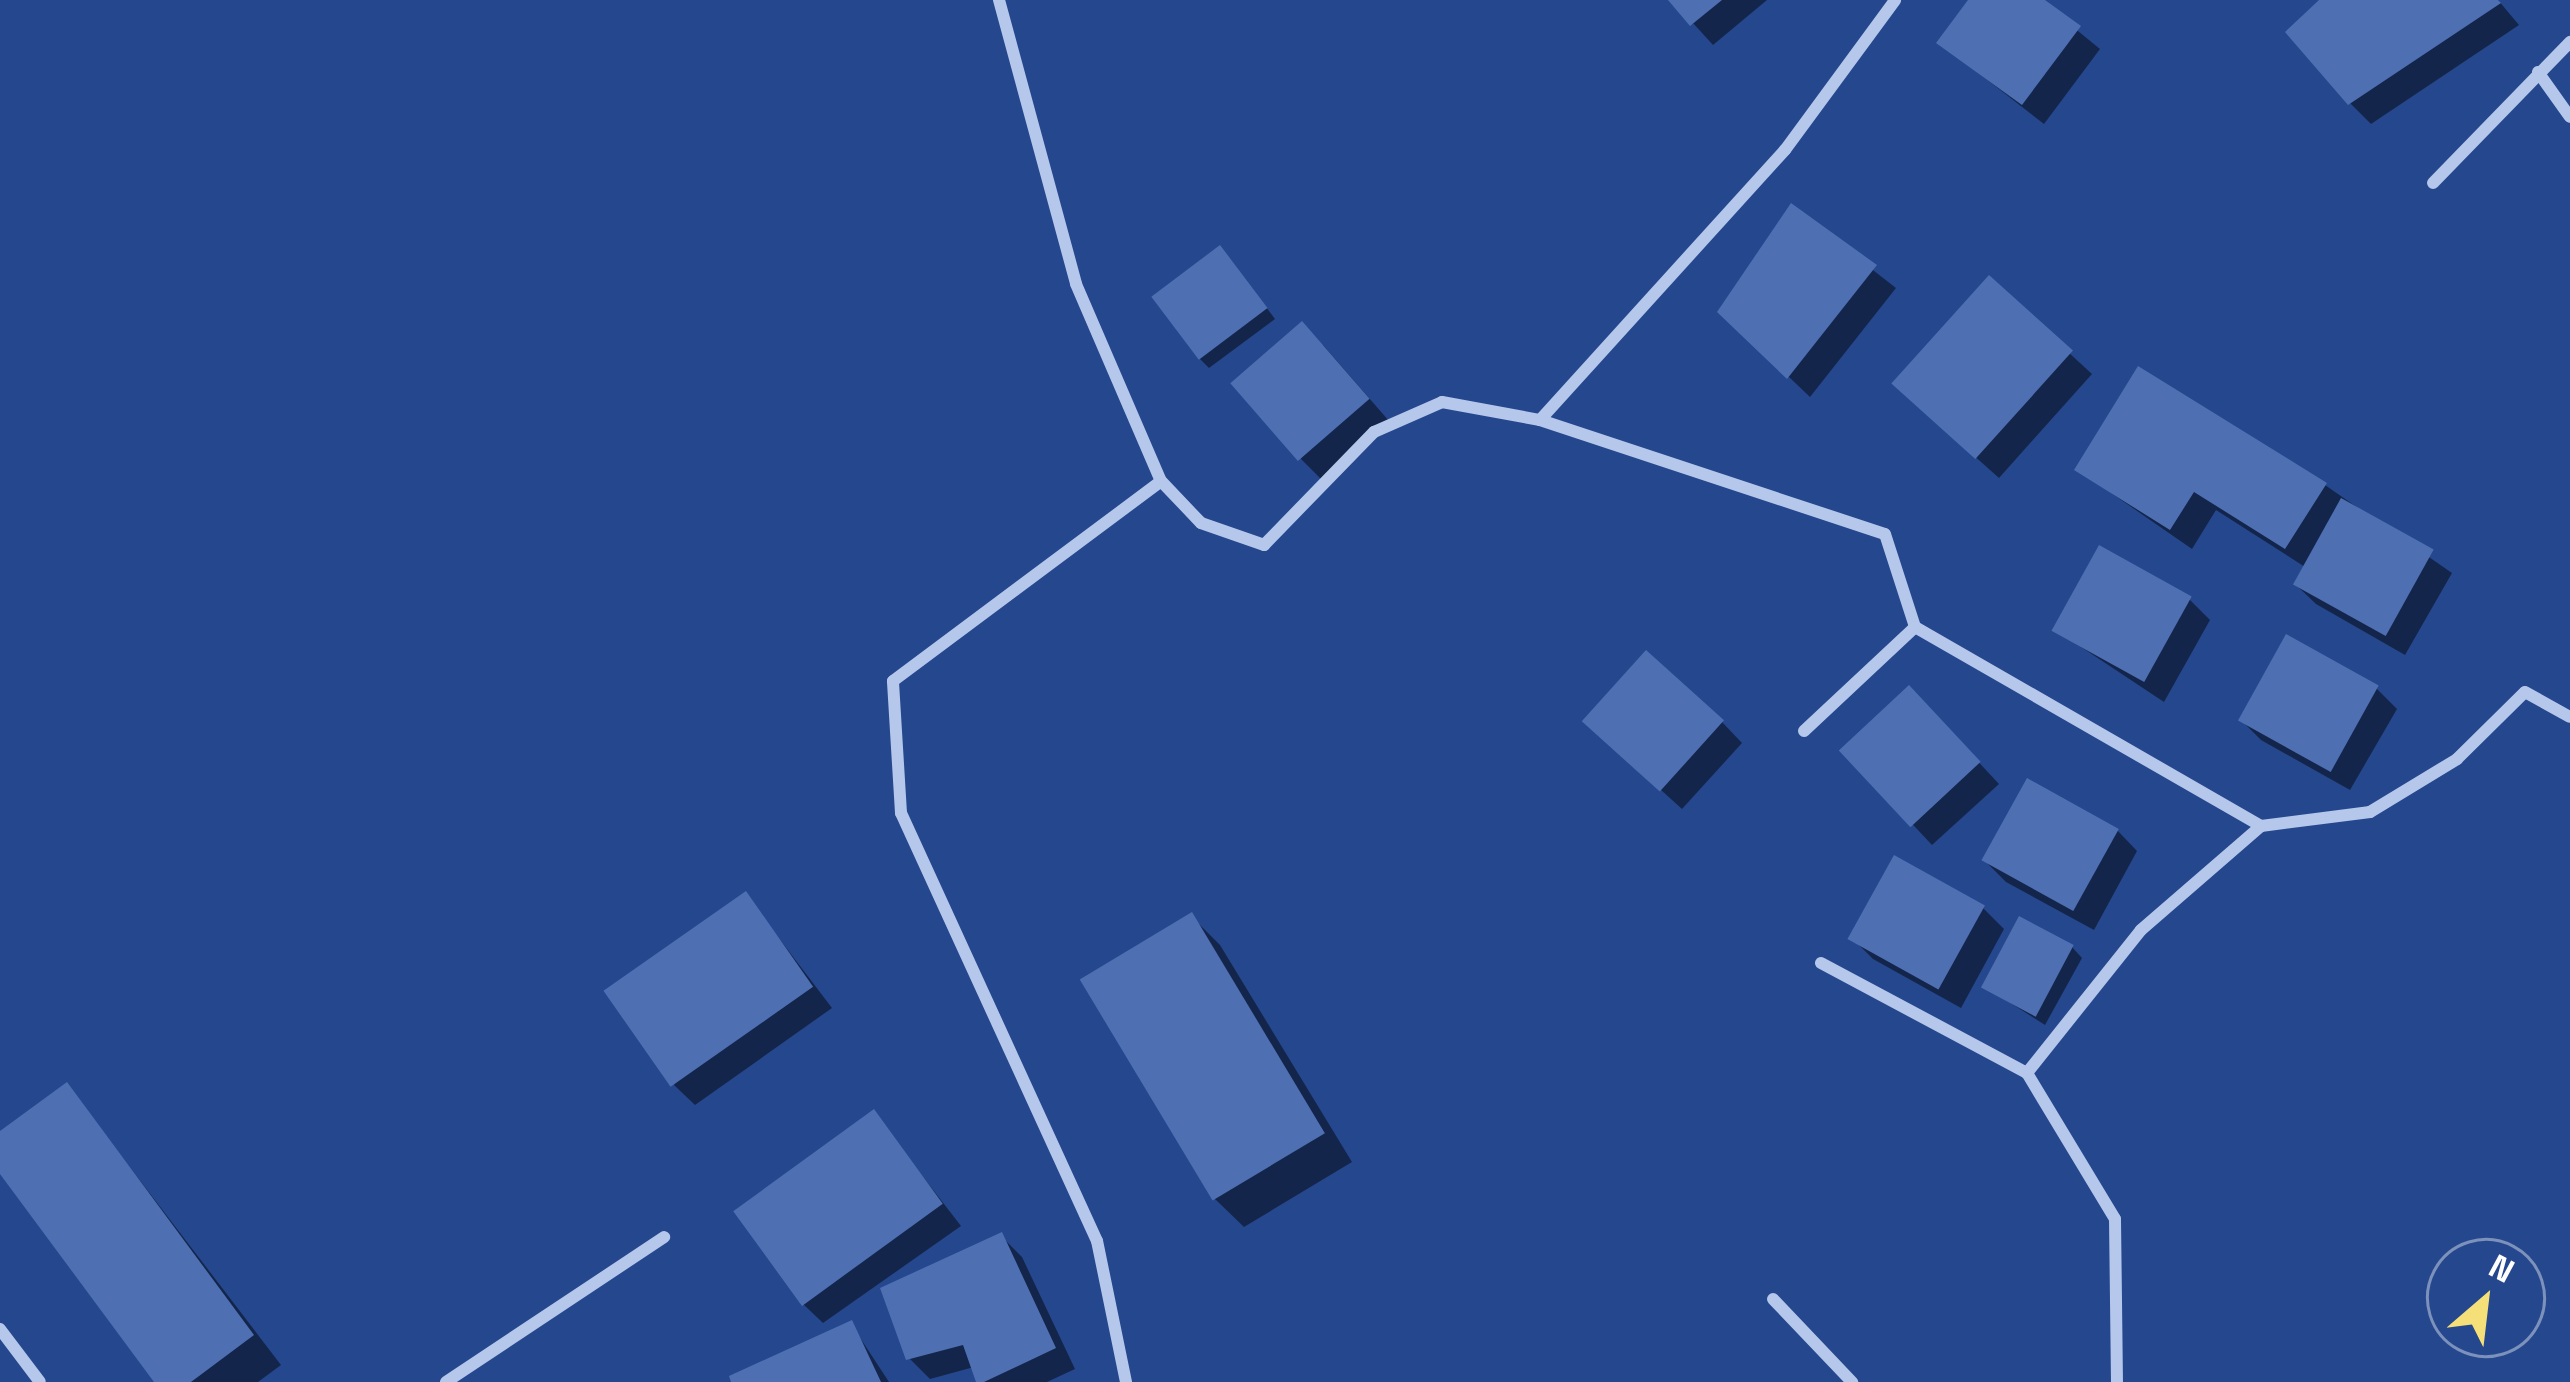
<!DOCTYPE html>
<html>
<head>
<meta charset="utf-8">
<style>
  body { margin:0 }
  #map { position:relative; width:2570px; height:1382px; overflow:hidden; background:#25478d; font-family:"Space Grotesk",sans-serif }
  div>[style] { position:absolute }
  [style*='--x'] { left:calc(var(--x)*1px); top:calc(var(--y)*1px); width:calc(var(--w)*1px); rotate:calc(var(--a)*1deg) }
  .shadow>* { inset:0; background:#0007 }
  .building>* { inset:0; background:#4e70b3; transform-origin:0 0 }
  .street>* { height:12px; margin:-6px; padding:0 6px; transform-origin:6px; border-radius:6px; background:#b5c7eb }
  span { translate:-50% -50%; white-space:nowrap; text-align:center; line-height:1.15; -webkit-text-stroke:10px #25478d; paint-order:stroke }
  .north { position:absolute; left:2426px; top:1238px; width:120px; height:120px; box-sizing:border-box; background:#25478d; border:3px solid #7c91bb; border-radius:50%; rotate:28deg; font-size:33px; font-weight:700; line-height:48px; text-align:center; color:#fff }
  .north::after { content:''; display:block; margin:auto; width:42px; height:54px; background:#f4df79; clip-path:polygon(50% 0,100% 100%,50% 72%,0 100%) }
</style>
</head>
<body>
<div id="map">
  <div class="shadow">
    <div style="clip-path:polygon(1672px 0,1767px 0,1713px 45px)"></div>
    <div style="clip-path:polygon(1972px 0,2040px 0,2100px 49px,2044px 124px,1940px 43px)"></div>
    <div style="clip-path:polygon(2324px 0,2498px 0,2519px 25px,2371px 124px,2350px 103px)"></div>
    <div style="clip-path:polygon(1792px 207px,1896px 288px,1810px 397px,1721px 312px)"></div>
    <div style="clip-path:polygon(1230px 259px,1275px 319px,1209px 368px,1199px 358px)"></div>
    <div style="clip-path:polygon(1989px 279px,2092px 374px,1999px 478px,1916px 404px)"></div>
    <div style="clip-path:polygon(1323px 345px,1389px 421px,1322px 480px,1301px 459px)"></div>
    <div style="clip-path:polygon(2078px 470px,2325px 485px,2452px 573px,2405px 655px,2316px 604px,2295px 584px,2305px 567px,2216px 510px,2192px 549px)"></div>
    <div style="clip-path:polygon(2189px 599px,2210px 620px,2164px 702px,2054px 629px)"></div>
    <div style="clip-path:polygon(2376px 688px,2397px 709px,2350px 790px,2261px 740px,2240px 719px)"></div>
    <div style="clip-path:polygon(1930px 710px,1999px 784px,1932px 845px,1843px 750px)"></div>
    <div style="clip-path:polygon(1722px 722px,1742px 743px,1682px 809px,1607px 741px)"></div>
    <div style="clip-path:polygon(2117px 830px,2137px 851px,2094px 930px,2006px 882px,1985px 861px)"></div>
    <div style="clip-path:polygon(746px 895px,832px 1008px,695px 1105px,674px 1085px)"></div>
    <div style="clip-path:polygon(1983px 908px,2004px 929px,1961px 1008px,1873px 959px,1852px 938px)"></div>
    <div style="clip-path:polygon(1191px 916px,1220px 945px,1352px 1162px,1244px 1227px,1215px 1199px)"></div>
    <div style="clip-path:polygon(2072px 947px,2082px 958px,2045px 1025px,1984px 986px)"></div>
    <div style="clip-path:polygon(67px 1085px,281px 1365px,258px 1382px,158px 1382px,0 1169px,0 1134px)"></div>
    <div style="clip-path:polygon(873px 1112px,961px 1226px,823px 1323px,802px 1303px)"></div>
    <div style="clip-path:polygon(1001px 1236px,1022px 1257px,1075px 1369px,1047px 1382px,979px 1382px,974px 1367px,930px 1379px,909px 1358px)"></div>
    <div style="clip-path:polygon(851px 1324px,889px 1382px,734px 1382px)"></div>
  </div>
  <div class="building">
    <div style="clip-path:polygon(1668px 0,1722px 0,1690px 26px)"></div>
    <div style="clip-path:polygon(1968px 0,2045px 0,2081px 26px,2022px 105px,1936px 43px)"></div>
    <div style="clip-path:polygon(2319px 0,2498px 0,2501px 3px,2348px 105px,2285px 32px)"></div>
    <div style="clip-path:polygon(1791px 203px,1877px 265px,1787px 379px,1717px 312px)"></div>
    <div style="left:1220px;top:245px;width:79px;height:86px;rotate:53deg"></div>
    <div style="left:1989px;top:275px;width:113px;height:146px;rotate:42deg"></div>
    <div style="left:1302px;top:321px;width:103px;height:95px;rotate:49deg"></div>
    <div style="clip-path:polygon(2138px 366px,2327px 483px,2285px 549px,2194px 492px,2170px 530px,2074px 470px)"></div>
    <div style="left:2341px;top:498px;width:106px;height:99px;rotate:29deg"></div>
    <div style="left:2099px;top:545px;width:106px;height:98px;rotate:29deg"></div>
    <div style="left:2286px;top:634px;width:106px;height:99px;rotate:29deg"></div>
    <div style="left:1646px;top:650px;width:105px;height:96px;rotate:42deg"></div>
    <div style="left:1909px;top:685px;width:105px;height:96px;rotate:47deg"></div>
    <div style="left:2027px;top:778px;width:105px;height:94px;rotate:29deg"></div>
    <div style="left:1894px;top:855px;width:104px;height:96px;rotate:29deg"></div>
    <div style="left:746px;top:891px;width:117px;height:174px;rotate:55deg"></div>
    <div style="left:1192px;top:912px;width:258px;height:131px;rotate:59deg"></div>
    <div style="left:2019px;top:916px;width:62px;height:81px;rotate:28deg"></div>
    <div style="clip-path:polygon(67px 1082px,254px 1335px,191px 1382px,154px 1382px,0 1174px,0 1131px)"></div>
    <div style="left:874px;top:1109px;width:117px;height:174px;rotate:54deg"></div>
    <div style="clip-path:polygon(1002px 1232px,1056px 1348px,984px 1382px,976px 1382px,963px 1345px,906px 1360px,880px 1288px)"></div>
    <div style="clip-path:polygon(852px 1320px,881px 1382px,731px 1382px,729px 1376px)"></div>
  </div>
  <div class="street">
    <div style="--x:999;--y:0;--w:294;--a:74.8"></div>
    <div style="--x:1076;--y:284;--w:215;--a:66.7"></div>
    <div style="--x:1161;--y:481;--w:58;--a:46.4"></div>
    <div style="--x:1201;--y:523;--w:67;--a:19.2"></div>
    <div style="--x:1264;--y:545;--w:158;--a:-45.8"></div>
    <div style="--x:1374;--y:432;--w:74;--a:-23.8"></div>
    <div style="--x:1442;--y:402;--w:100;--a:10.4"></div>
    <div style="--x:1540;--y:420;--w:363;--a:18.3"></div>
    <div style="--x:1885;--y:534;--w:98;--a:72.1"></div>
    <div style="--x:1915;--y:627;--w:399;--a:29.9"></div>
    <div style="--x:2261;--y:826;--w:159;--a:139.1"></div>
    <div style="--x:2141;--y:930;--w:183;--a:128.6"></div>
    <div style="--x:2027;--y:1073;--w:170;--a:58.9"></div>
    <div style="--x:2115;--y:1219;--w:163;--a:89.3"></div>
    <div style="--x:2538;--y:72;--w:55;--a:54.6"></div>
    <div style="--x:2433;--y:183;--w:197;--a:-45.8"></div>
    <div style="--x:1540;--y:420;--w:365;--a:-47.8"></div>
    <div style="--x:1785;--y:150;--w:186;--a:-53.7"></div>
    <div style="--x:1804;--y:731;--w:152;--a:-43.1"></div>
    <div style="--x:2261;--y:826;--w:110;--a:-7.3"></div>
    <div style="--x:2370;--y:812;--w:102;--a:-31.3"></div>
    <div style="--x:2457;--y:759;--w:95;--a:-44.6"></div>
    <div style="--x:2525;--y:692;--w:51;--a:29.1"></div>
    <div style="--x:1821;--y:963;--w:234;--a:28.1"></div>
    <div style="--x:1773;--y:1299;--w:115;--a:46.4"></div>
    <div style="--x:0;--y:1329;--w:66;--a:53"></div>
    <div style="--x:446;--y:1382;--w:262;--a:-33.6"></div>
    <div style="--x:1126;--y:1382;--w:144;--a:-101.6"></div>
    <div style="--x:1097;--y:1241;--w:471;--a:-114.6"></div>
    <div style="--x:901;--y:813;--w:132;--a:-93.5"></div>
    <div style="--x:893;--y:681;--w:334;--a:-36.7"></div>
  </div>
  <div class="north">N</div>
</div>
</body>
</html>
